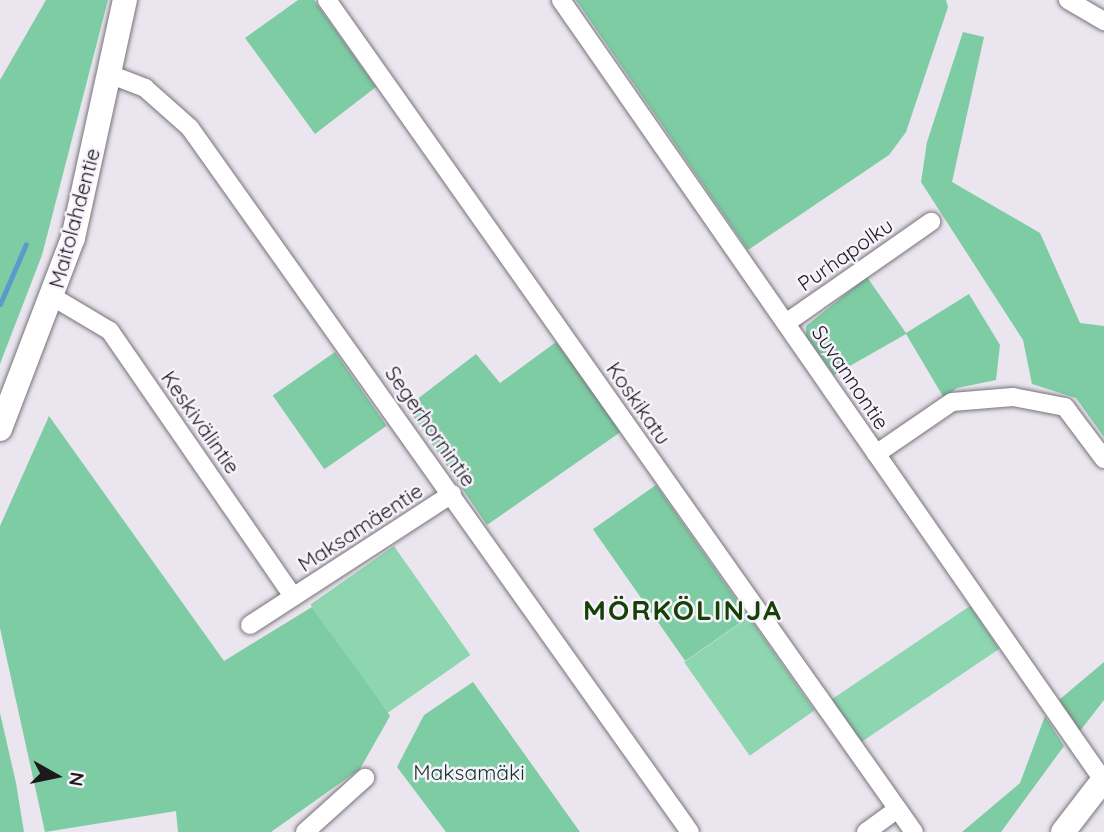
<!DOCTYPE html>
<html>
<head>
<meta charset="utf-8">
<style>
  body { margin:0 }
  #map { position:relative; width:1104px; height:832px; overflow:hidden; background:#eae5ee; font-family:Quicksand,sans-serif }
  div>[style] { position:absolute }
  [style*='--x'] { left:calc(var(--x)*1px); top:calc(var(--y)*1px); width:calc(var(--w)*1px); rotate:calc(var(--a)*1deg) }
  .green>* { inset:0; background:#8dd6b0; transform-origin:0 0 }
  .forest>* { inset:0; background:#7ecca4; transform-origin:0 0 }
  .stream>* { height:5px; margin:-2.5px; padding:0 2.5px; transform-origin:2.5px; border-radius:2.5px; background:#5e99cb }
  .roads { filter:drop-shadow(0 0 2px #77737b) drop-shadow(0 0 2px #77737b) }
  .street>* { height:18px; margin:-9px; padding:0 9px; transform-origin:9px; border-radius:9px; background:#fff }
  .secondary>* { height:24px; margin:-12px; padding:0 12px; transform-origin:12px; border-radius:12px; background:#fff }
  span { translate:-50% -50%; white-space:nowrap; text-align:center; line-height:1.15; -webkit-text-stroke:5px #f7f2fc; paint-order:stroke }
  .street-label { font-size:21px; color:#1b191c }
  .park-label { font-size:21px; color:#113424 }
  .district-label { font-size:28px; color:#164104; font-weight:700; letter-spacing:2px }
  .north { position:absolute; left:21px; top:741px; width:70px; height:70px; -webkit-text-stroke:5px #f7f2fc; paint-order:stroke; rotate:99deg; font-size:19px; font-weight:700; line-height:28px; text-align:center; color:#1b191c }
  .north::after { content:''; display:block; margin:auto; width:24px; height:32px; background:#1b191c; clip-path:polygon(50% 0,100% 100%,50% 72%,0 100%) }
</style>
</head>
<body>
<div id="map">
  <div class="green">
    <div style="left:394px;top:546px;width:133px;height:102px;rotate:55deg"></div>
    <div style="left:970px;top:606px;width:52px;height:167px;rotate:56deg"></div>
    <div style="left:749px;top:617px;width:114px;height:79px;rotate:55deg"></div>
  </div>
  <div class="forest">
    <div style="clip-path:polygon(46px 0,108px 0,42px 255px,0 364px,0 80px)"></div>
    <div style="clip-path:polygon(298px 0,314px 0,376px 87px,315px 134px,245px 38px)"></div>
    <div style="clip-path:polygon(576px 0,946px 0,948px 7px,906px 132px,889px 155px,748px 250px)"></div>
    <div style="clip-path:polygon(963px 32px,984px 37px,952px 182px,1040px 233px,1080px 323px,1104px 326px,1104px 437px,1076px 398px,1032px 384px,1023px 340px,921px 182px,927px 142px)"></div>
    <div style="clip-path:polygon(867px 277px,906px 333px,969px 294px,1000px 345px,996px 380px,957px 388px,944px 398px,906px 334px,834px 375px,806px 336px,806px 326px)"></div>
    <div style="clip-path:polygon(556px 342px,622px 431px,487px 525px,407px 407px,476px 354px,500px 383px)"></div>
    <div style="left:335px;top:352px;width:90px;height:76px;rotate:55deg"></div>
    <div style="clip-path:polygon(49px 416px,224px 661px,312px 607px,390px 716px,360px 769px,271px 832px,178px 832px,176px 811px,45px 832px,0 628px,0 526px)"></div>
    <div style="left:656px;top:485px;width:161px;height:77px;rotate:55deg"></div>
    <div style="clip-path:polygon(1104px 662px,1104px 700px,1080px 731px,1059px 700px)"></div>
    <div style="clip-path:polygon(473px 682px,580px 832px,446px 832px,397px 767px,424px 715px)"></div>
    <div style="clip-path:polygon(0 713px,16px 783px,24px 832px,0 832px)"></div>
    <div style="clip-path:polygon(1045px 716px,1064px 746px,1001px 832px,962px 832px,1020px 783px)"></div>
  </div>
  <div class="stream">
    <div style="--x:0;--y:304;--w:65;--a:-66.6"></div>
  </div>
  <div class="roads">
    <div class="street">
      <div style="--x:327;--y:0;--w:1018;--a:54.8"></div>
      <div style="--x:561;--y:0;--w:950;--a:55.21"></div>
      <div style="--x:1068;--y:0;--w:42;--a:30.3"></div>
      <div style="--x:109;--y:74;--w:39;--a:21"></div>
      <div style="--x:145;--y:88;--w:60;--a:41.6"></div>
      <div style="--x:190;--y:128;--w:863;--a:54.62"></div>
      <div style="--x:53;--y:297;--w:66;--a:30.8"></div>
      <div style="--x:110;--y:331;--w:321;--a:55.4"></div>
      <div style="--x:786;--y:323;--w:177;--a:-34.9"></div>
      <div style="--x:876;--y:454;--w:92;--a:-34.4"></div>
      <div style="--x:952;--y:402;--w:61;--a:-4.7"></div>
      <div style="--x:1013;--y:397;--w:53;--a:10.9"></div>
      <div style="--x:1065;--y:407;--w:65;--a:53.1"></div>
      <div style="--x:250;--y:625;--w:241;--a:-33"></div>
      <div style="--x:305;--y:832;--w:81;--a:-42"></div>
      <div style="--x:866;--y:832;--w:39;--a:-36"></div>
    </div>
    <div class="secondary">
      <div style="--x:0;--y:429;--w:204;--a:-69.1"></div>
      <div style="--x:73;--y:238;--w:244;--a:-77.7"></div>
      <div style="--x:1063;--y:832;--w:67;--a:-52.3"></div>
    </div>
  </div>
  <div class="street-label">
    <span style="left:74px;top:218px;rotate:-75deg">Maitolahdentie</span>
    <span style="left:845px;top:254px;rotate:-35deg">Purhapolku</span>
    <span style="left:851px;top:377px;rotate:56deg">Suvannontie</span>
    <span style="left:639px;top:403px;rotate:55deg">Koskikatu</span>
    <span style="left:201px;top:422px;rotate:55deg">Keskivälintie</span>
    <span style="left:431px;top:426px;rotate:55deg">Segerhornintie</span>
    <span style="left:360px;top:527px;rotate:-33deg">Maksamäentie</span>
  </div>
  <div class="park-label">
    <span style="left:469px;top:772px">Maksamäki</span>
  </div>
  <div class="district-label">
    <span style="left:683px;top:610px">MÖRKÖLINJA</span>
  </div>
  <div class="north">N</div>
</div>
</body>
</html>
